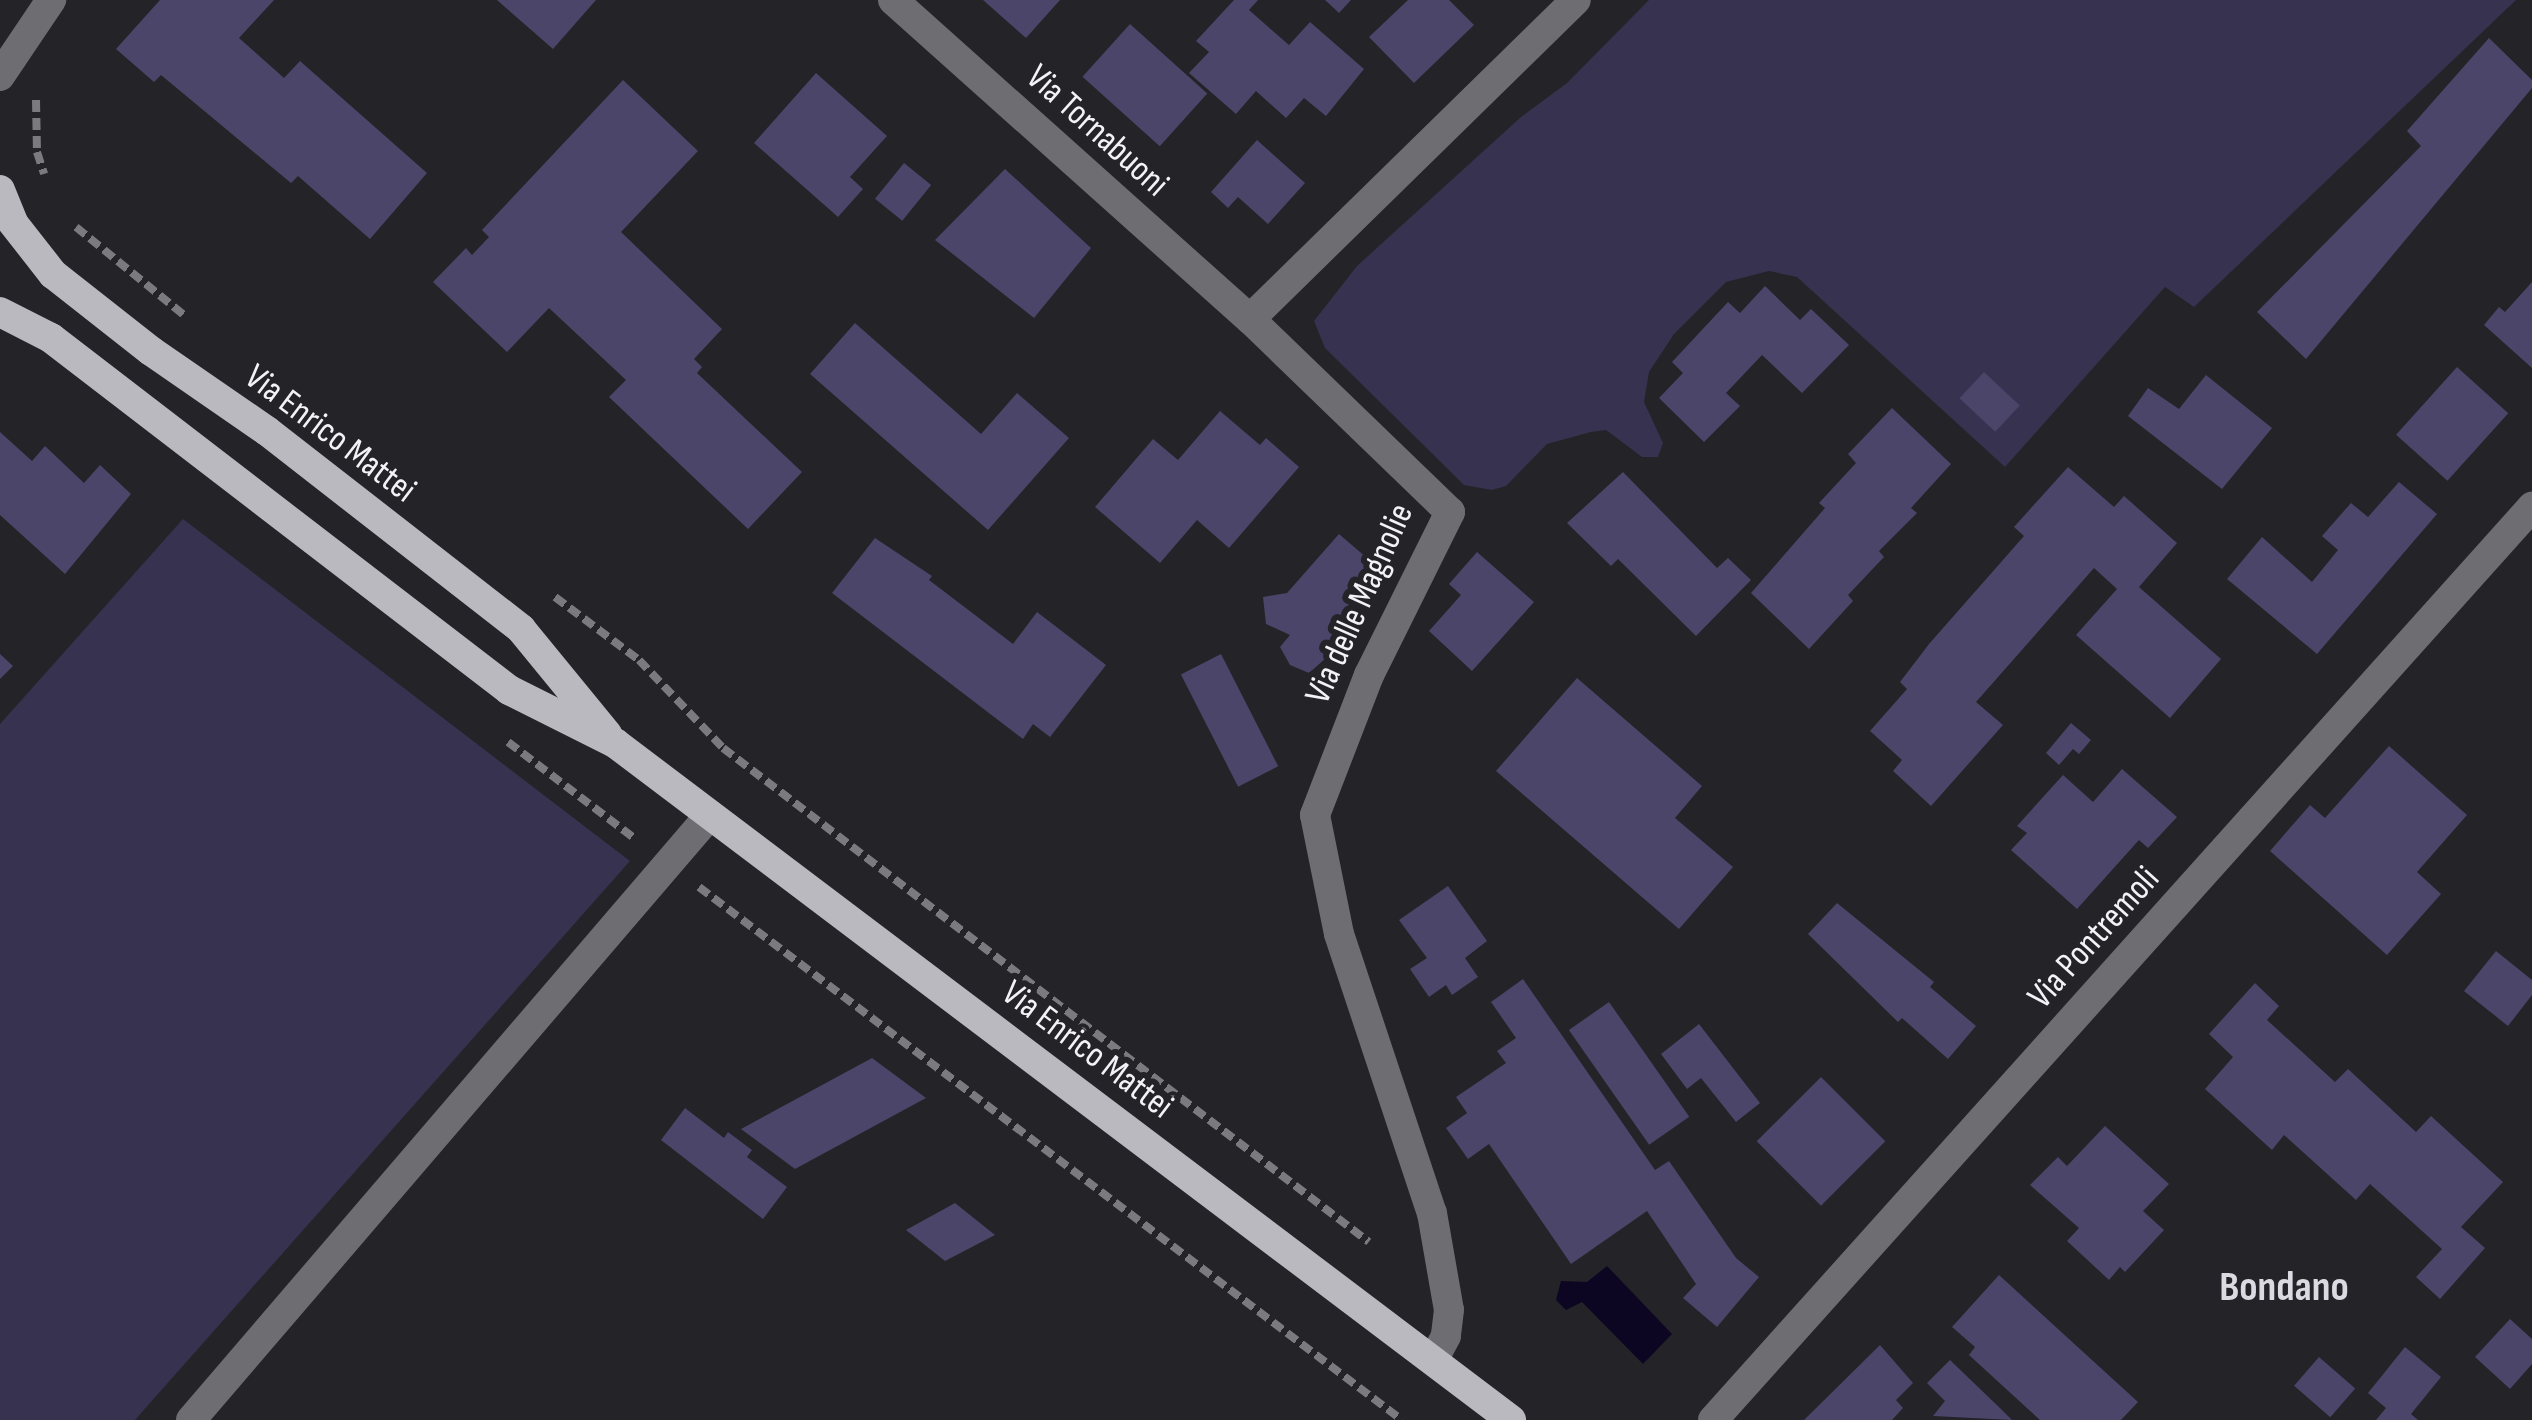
<!DOCTYPE html>
<html>
<head>
<meta charset="utf-8">
<style>
  body { margin:0 }
  #map { position:relative; width:2532px; height:1420px; overflow:hidden; background:#232328; font-family:"Sofia Sans Condensed",sans-serif }
  div>[style] { position:absolute }
  [style*='--x'] { left:calc(var(--x)*1px); top:calc(var(--y)*1px); width:calc(var(--w)*1px); rotate:calc(var(--a)*1deg) }
  .green>* { inset:0; background:#36324f }
  .water>* { inset:0; background:#0d0623 }
  .building>* { inset:0; background:#4a4569; transform-origin:0 0 }
  .path>* { height:8px; margin-top:-4px; transform-origin:0; background:repeating-linear-gradient(90deg,#7b7b7f 0 12px,transparent 0 18px) }
  .minor>* { height:30px; margin:-15px; padding:0 15px; transform-origin:15px; border-radius:15px; background:#6e6d71 }
  .major>* { height:30px; margin:-15px; padding:0 15px; transform-origin:15px; border-radius:15px; background:#b9b9bf }
  span { translate:-50% -50%; white-space:nowrap; text-align:center; line-height:1.15; -webkit-text-stroke:12px #232328; paint-order:stroke }
  .street-label { font-size:36px; color:#f3f3f7 }
  .quarter-label { font-size:42px; color:#dbdae2; font-weight:700 }
</style>
</head>
<body>
<div id="map">
  <div class="green">
    <div style="clip-path:polygon(1649px 0,2516px 0,2194px 307px,2165px 287px,2005px 467px,1797px 277px,1769px 271px,1726px 282px,1674px 334px,1649px 372px,1644px 402px,1663px 443px,1658px 457px,1642px 457px,1606px 430px,1591px 432px,1547px 444px,1506px 486px,1492px 490px,1464px 485px,1325px 348px,1314px 321px,1357px 266px,1521px 117px,1567px 83px)"></div>
    <div style="clip-path:polygon(183px 519px,630px 861px,135px 1420px,0 1420px,0 724px)"></div>
  </div>
  <div class="water">
    <div style="clip-path:polygon(1607px 1266px,1672px 1334px,1643px 1364px,1582px 1302px,1566px 1310px,1556px 1300px,1561px 1281px,1587px 1282px)"></div>
  </div>
  <div class="building">
    <div style="clip-path:polygon(160px 0,274px 0,239px 38px,284px 78px,300px 61px,427px 173px,370px 239px,298px 176px,291px 183px,161px 75px,154px 82px,116px 49px)"></div>
    <div style="clip-path:polygon(497px 0,596px 0,553px 49px)"></div>
    <div style="clip-path:polygon(983px 0,1060px 0,1026px 38px)"></div>
    <div style="clip-path:polygon(1234px 0,1258px 0,1249px 10px,1289px 45px,1310px 22px,1364px 69px,1326px 116px,1304px 98px,1286px 118px,1256px 91px,1236px 114px,1189px 73px,1209px 52px,1196px 41px)"></div>
    <div style="clip-path:polygon(1325px 0,1351px 0,1339px 13px)"></div>
    <div style="clip-path:polygon(1408px 0,1449px 0,1474px 25px,1414px 83px,1369px 37px)"></div>
    <div style="left:1130px;top:24px;width:104px;height:71px;rotate:42deg"></div>
    <div style="clip-path:polygon(2489px 38px,2532px 80px,2532px 88px,2306px 359px,2257px 312px,2421px 146px,2407px 131px)"></div>
    <div style="clip-path:polygon(816px 73px,887px 136px,850px 177px,863px 189px,838px 217px,754px 143px)"></div>
    <div style="clip-path:polygon(623px 80px,698px 151px,621px 232px,722px 329px,694px 359px,702px 367px,697px 373px,802px 472px,748px 529px,609px 397px,626px 380px,549px 308px,507px 352px,433px 282px,466px 248px,472px 255px,489px 237px,482px 230px)"></div>
    <div style="clip-path:polygon(1257px 140px,1305px 183px,1268px 224px,1238px 197px,1228px 208px,1211px 192px)"></div>
    <div style="left:904px;top:163px;width:35px;height:46px;rotate:39deg"></div>
    <div style="clip-path:polygon(1005px 169px,1091px 248px,1034px 318px,935px 240px)"></div>
    <div style="clip-path:polygon(2532px 282px,2532px 368px,2484px 325px,2499px 307px,2505px 312px)"></div>
    <div style="clip-path:polygon(1765px 286px,1800px 320px,1811px 309px,1849px 345px,1802px 393px,1762px 355px,1726px 393px,1740px 406px,1704px 442px,1659px 398px,1683px 373px,1672px 362px,1728px 302px,1740px 313px)"></div>
    <div style="clip-path:polygon(855px 323px,981px 434px,1017px 393px,1069px 438px,988px 530px,810px 374px)"></div>
    <div style="left:2457px;top:367px;width:69px;height:91px;rotate:42deg"></div>
    <div style="left:1984px;top:372px;width:49px;height:36px;rotate:43deg"></div>
    <div style="clip-path:polygon(2206px 375px,2272px 428px,2222px 489px,2128px 416px,2148px 388px,2179px 409px)"></div>
    <div style="clip-path:polygon(1892px 408px,1951px 464px,1911px 508px,1917px 513px,1879px 551px,1884px 557px,1848px 595px,1853px 601px,1809px 649px,1751px 593px,1825px 508px,1819px 503px,1856px 463px,1848px 454px)"></div>
    <div style="clip-path:polygon(1220px 411px,1260px 445px,1266px 438px,1299px 467px,1229px 548px,1197px 520px,1160px 563px,1095px 507px,1153px 439px,1178px 460px)"></div>
    <div style="clip-path:polygon(0 432px,32px 461px,45px 446px,84px 483px,100px 465px,131px 494px,65px 574px,0 515px)"></div>
    <div style="clip-path:polygon(2068px 467px,2114px 507px,2124px 496px,2177px 543px,2139px 587px,2221px 659px,2170px 718px,2076px 635px,2117px 589px,2094px 568px,1976px 702px,2003px 725px,1931px 806px,1893px 771px,1902px 760px,1870px 731px,1907px 689px,1900px 682px,1929px 644px,2024px 536px,2014px 527px)"></div>
    <div style="clip-path:polygon(1623px 472px,1717px 568px,1728px 558px,1751px 580px,1696px 636px,1618px 559px,1611px 566px,1567px 523px)"></div>
    <div style="clip-path:polygon(2399px 482px,2437px 514px,2317px 654px,2227px 579px,2262px 537px,2312px 582px,2338px 550px,2322px 536px,2351px 503px,2368px 517px)"></div>
    <div style="clip-path:polygon(1339px 534px,1374px 564px,1342px 644px,1309px 673px,1290px 665px,1280px 647px,1290px 635px,1266px 624px,1263px 597px,1287px 593px)"></div>
    <div style="clip-path:polygon(875px 538px,932px 576px,929px 580px,1013px 644px,1037px 612px,1106px 665px,1050px 737px,1033px 724px,1023px 739px,832px 593px)"></div>
    <div style="clip-path:polygon(1477px 552px,1534px 602px,1472px 671px,1429px 631px,1461px 595px,1449px 584px)"></div>
    <div style="clip-path:polygon(0 654px,13px 666px,0 679px)"></div>
    <div style="left:1221px;top:654px;width:126px;height:45px;rotate:63deg"></div>
    <div style="clip-path:polygon(1577px 678px,1702px 786px,1675px 818px,1733px 867px,1679px 929px,1496px 771px)"></div>
    <div style="clip-path:polygon(2071px 723px,2091px 740px,2079px 754px,2073px 749px,2059px 765px,2046px 753px)"></div>
    <div style="clip-path:polygon(2389px 746px,2467px 815px,2417px 872px,2441px 894px,2387px 955px,2270px 851px,2310px 805px,2325px 818px)"></div>
    <div style="clip-path:polygon(2122px 769px,2177px 817px,2148px 848px,2139px 840px,2077px 909px,2011px 850px,2027px 833px,2017px 826px,2063px 775px,2093px 802px)"></div>
    <div style="clip-path:polygon(1448px 886px,1487px 941px,1465px 958px,1478px 977px,1452px 995px,1446px 985px,1429px 997px,1410px 969px,1427px 958px,1399px 920px)"></div>
    <div style="clip-path:polygon(1837px 903px,1934px 982px,1930px 987px,1976px 1026px,1948px 1059px,1902px 1018px,1898px 1022px,1808px 934px)"></div>
    <div style="clip-path:polygon(2496px 951px,2532px 980px,2532px 995px,2508px 1026px,2464px 991px)"></div>
    <div style="clip-path:polygon(1523px 979px,1655px 1170px,1669px 1161px,1736px 1258px,1759px 1277px,1717px 1327px,1683px 1298px,1696px 1284px,1647px 1211px,1571px 1264px,1489px 1144px,1468px 1159px,1446px 1128px,1467px 1113px,1456px 1097px,1506px 1063px,1497px 1051px,1516px 1038px,1491px 1002px)"></div>
    <div style="clip-path:polygon(2255px 983px,2279px 1006px,2267px 1020px,2335px 1082px,2348px 1069px,2416px 1132px,2431px 1116px,2503px 1182px,2461px 1227px,2485px 1248px,2440px 1299px,2416px 1277px,2442px 1249px,2370px 1184px,2356px 1200px,2284px 1135px,2272px 1150px,2205px 1089px,2233px 1057px,2209px 1034px)"></div>
    <div style="left:1609px;top:1002px;width:140px;height:49px;rotate:55deg"></div>
    <div style="clip-path:polygon(1699px 1024px,1760px 1103px,1736px 1122px,1701px 1078px,1687px 1089px,1661px 1054px)"></div>
    <div style="clip-path:polygon(872px 1058px,926px 1098px,795px 1169px,741px 1129px)"></div>
    <div style="left:1821px;top:1077px;width:91px;height:91px;rotate:45deg"></div>
    <div style="clip-path:polygon(685px 1108px,724px 1138px,728px 1132px,752px 1150px,747px 1157px,787px 1187px,763px 1219px,661px 1140px)"></div>
    <div style="clip-path:polygon(2105px 1126px,2169px 1184px,2143px 1211px,2164px 1230px,2125px 1272px,2120px 1267px,2109px 1280px,2067px 1241px,2079px 1228px,2030px 1185px,2058px 1157px,2067px 1166px)"></div>
    <div style="clip-path:polygon(955px 1203px,995px 1235px,945px 1261px,906px 1230px)"></div>
    <div style="clip-path:polygon(1999px 1275px,2138px 1402px,2121px 1420px,2040px 1420px,1969px 1355px,1975px 1347px,1952px 1327px)"></div>
    <div style="clip-path:polygon(2510px 1319px,2532px 1339px,2532px 1364px,2510px 1389px,2475px 1357px)"></div>
    <div style="clip-path:polygon(1880px 1345px,1913px 1383px,1896px 1400px,1903px 1408px,1892px 1420px,1804px 1420px)"></div>
    <div style="clip-path:polygon(2405px 1347px,2441px 1377px,2411px 1414px,2418px 1420px,2376px 1420px,2386px 1408px,2368px 1393px)"></div>
    <div style="left:2319px;top:1357px;width:48px;height:38px;rotate:41deg"></div>
    <div style="clip-path:polygon(1950px 1360px,2003px 1411px,2012px 1420px,1933px 1416px,1945px 1401px,1927px 1383px)"></div>
  </div>
  <div class="path">
    <div style="--x:36;--y:100;--w:52;--a:88.9"></div>
    <div style="--x:37;--y:152;--w:23;--a:72"></div>
    <div style="--x:76;--y:227;--w:141;--a:39.2"></div>
    <div style="--x:555;--y:597;--w:105;--a:36.9"></div>
    <div style="--x:639;--y:660;--w:122;--a:46.3"></div>
    <div style="--x:723;--y:748;--w:813;--a:37.41"></div>
    <div style="--x:508;--y:742;--w:158;--a:37.3"></div>
    <div style="--x:699;--y:887;--w:882;--a:37.17"></div>
  </div>
  <div class="minor">
    <div style="--x:893;--y:0;--w:479;--a:41.8"></div>
    <div style="--x:1250;--y:319;--w:278;--a:44"></div>
    <div style="--x:1450;--y:512;--w:182;--a:116.4"></div>
    <div style="--x:1369;--y:675;--w:150;--a:111.1"></div>
    <div style="--x:1315;--y:815;--w:121;--a:78.6"></div>
    <div style="--x:1339;--y:934;--w:294;--a:71.6"></div>
    <div style="--x:1432;--y:1213;--w:98;--a:80.1"></div>
    <div style="--x:1449;--y:1310;--w:26;--a:97"></div>
    <div style="--x:1446;--y:1336;--w:27;--a:118"></div>
    <div style="--x:0;--y:76;--w:92;--a:-56.1"></div>
    <div style="--x:1250;--y:319;--w:456;--a:-44.4"></div>
    <div style="--x:191;--y:1420;--w:797;--a:-49.38"></div>
    <div style="--x:1713;--y:1420;--w:1227;--a:-48.11"></div>
  </div>
  <div class="major">
    <div style="--x:0;--y:190;--w:35;--a:68"></div>
    <div style="--x:13;--y:223;--w:65;--a:51.9"></div>
    <div style="--x:53;--y:274;--w:125;--a:38.2"></div>
    <div style="--x:151;--y:351;--w:141;--a:34.6"></div>
    <div style="--x:267;--y:431;--w:322;--a:37.9"></div>
    <div style="--x:521;--y:629;--w:136;--a:50.7"></div>
    <div style="--x:0;--y:312;--w:57;--a:27"></div>
    <div style="--x:51;--y:338;--w:578;--a:37.54"></div>
    <div style="--x:509;--y:690;--w:119;--a:26.6"></div>
    <div style="--x:615;--y:743;--w:1123;--a:37.07"></div>
  </div>
  <div class="street-label">
    <span style="left:1097px;top:131px;rotate:42deg">Via Tornabuoni</span>
    <span style="left:330px;top:434px;rotate:37deg">Via Enrico Mattei</span>
    <span style="left:1360px;top:604px;rotate:-66deg">Via delle Magnolie</span>
    <span style="left:2094px;top:938px;rotate:-48deg">Via Pontremoli</span>
    <span style="left:1087px;top:1050px;rotate:37deg">Via Enrico Mattei</span>
  </div>
  <div class="quarter-label">
    <span style="left:2284px;top:1288px">Bondano</span>
  </div>
</div>
</body>
</html>
